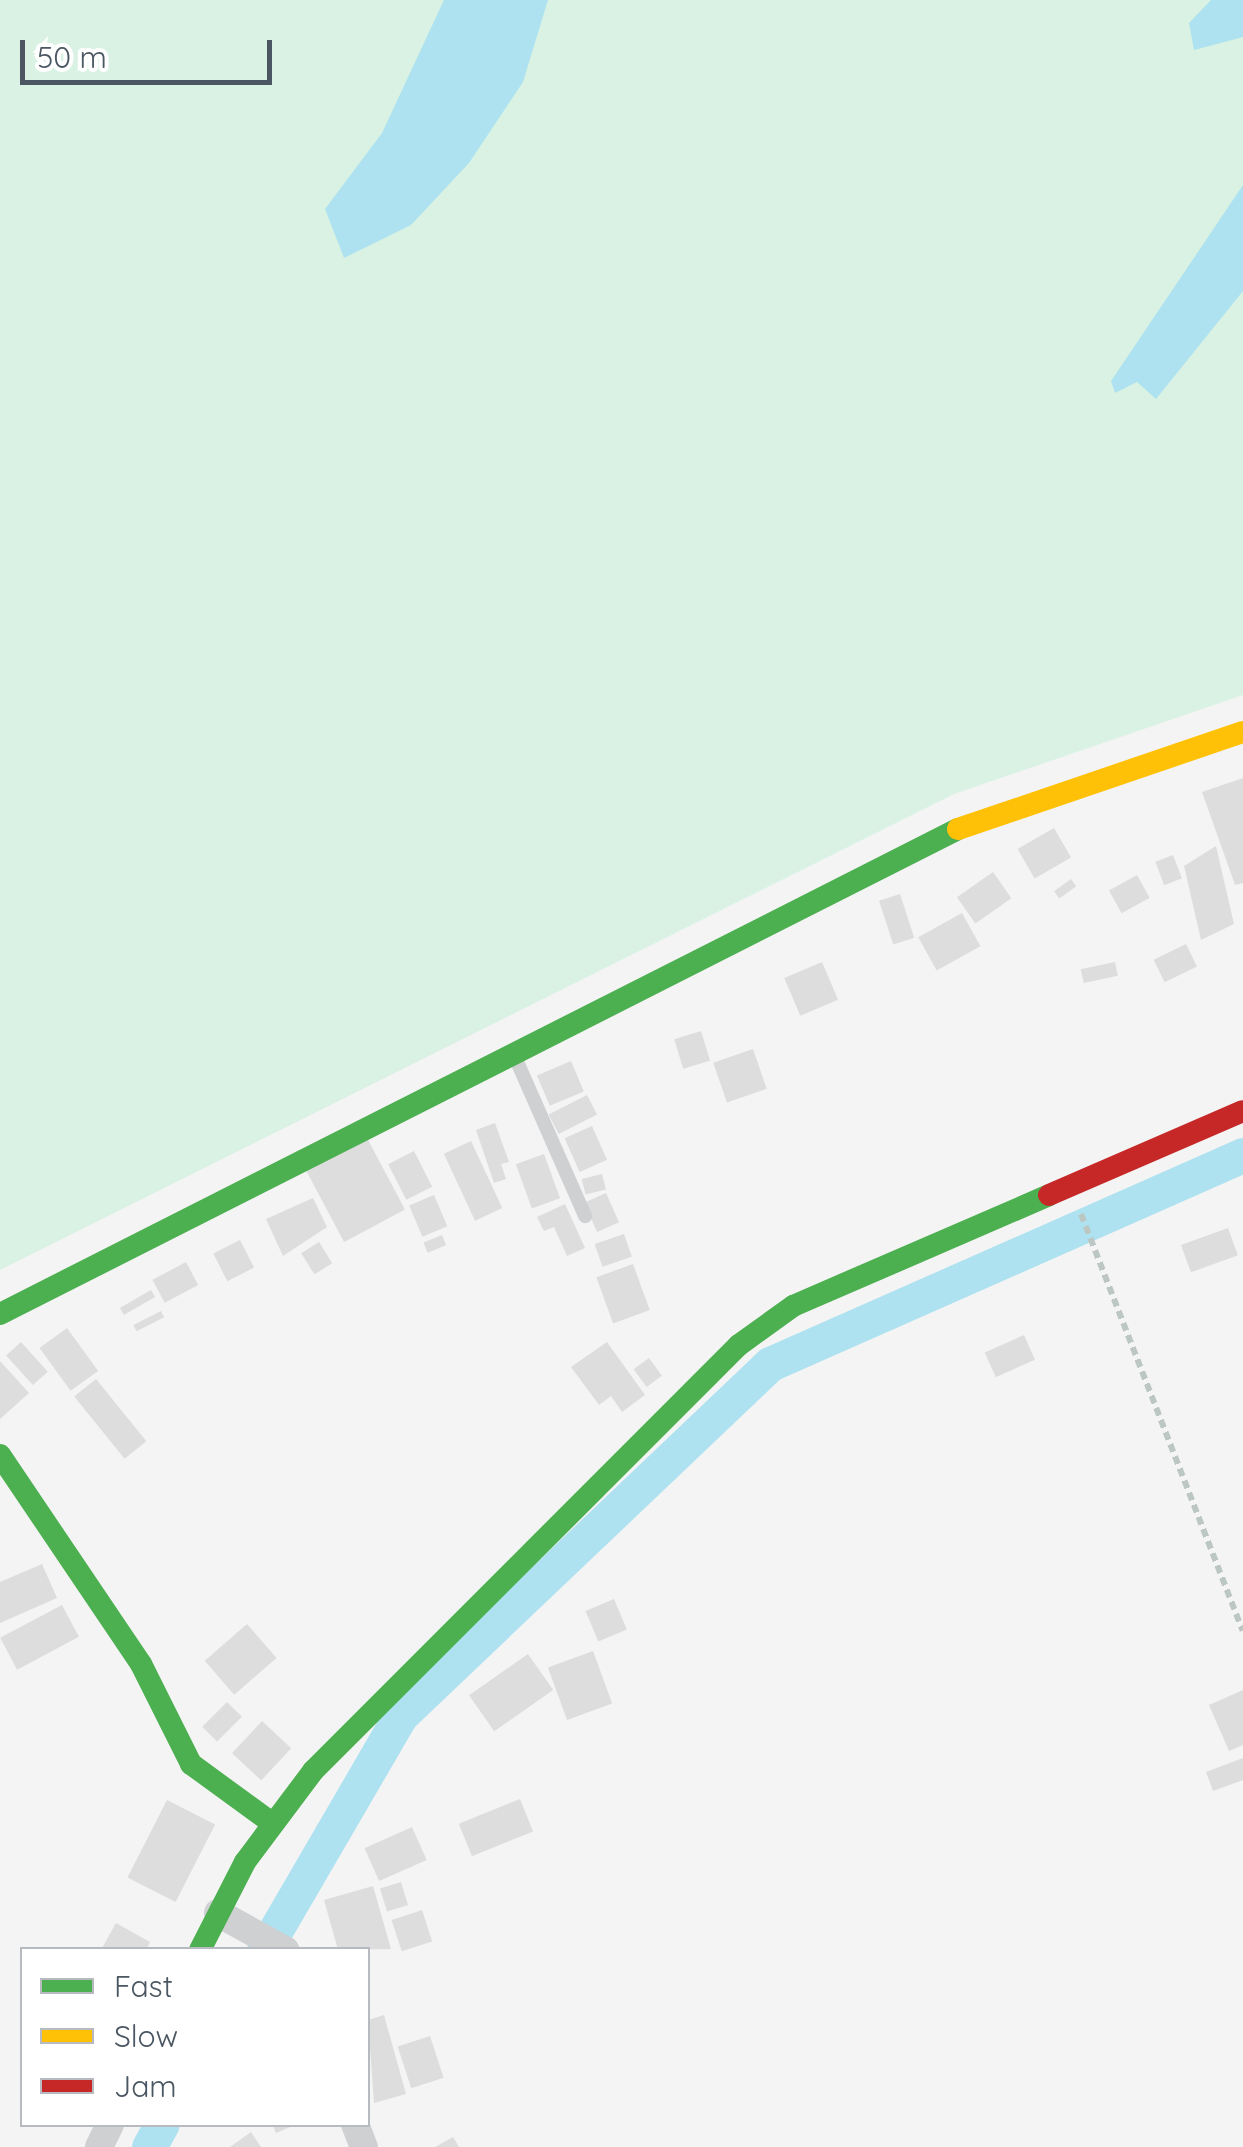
<!DOCTYPE html>
<html>
<head>
<meta charset="utf-8">
<style>
  body { margin:0 }
  #map { position:relative; width:1243px; height:2147px; overflow:hidden; background:#f4f4f4; font-family:Quicksand,sans-serif }
  div>[style] { position:absolute }
  [style*='--x'] { left:calc(var(--x)*1px); top:calc(var(--y)*1px); width:calc(var(--w)*1px); rotate:calc(var(--a)*1deg) }
  .green>* { inset:0; background:#d9f2e3 }
  .water>* { inset:0; background:#aee2f0 }
  .canal>* { height:35px; margin:-17.5px; padding:0 17.5px; transform-origin:17.5px; border-radius:17.5px; background:#aee2f0 }
  .building>* { inset:0; background:#ddddde; transform-origin:0 0 }
  .path>* { height:6px; margin-top:-3px; transform-origin:0; background:repeating-linear-gradient(90deg,#bcc7c4 0 8px,transparent 0 13px) }
  .lane>* { height:14px; margin:-7px; padding:0 7px; transform-origin:7px; border-radius:7px; background:#ced0d2 }
  .street>* { height:28px; margin:-14px; padding:0 14px; transform-origin:14px; border-radius:14px; background:#ced0d2 }
  .fast>* { height:22px; margin:-11px; padding:0 11px; transform-origin:11px; border-radius:11px; background:#4caf50 }
  .slow>* { height:22px; margin:-11px; padding:0 11px; transform-origin:11px; border-radius:11px; background:#ffc107 }
  .jam>* { height:22px; margin:-11px; padding:0 11px; transform-origin:11px; border-radius:11px; background:#c62828 }
  span { translate:-50% -50%; white-space:nowrap; text-align:center; line-height:1.15; -webkit-text-stroke:9px #fff; paint-order:stroke }
  .legend { position:absolute; left:20px; top:1947px; width:350px; height:180px; box-sizing:border-box; background:#fff; border:2px solid #b7bbc0; margin:0; padding:12px 18px; list-style:none; font-size:30px; color:#4a5661 }
  .legend li { display:flex; align-items:center; gap:20px; height:50px }
  .legend b { width:50px; border:2px solid #b7bbc0 }
  .scale { position:absolute; left:20px; top:40px; width:252px; height:45px; box-sizing:border-box; border:5px solid #4a5661; border-top:0; padding-left:12px; font-size:30px; line-height:35px; white-space:nowrap; color:#4a5661; -webkit-text-stroke:8px #fff; paint-order:stroke }
</style>
</head>
<body>
<div id="map">
  <div class="green">
    <div style="clip-path:polygon(0 0,1243px 0,1243px 695px,954px 794px,0 1270px)"></div>
  </div>
  <div class="water">
    <div style="clip-path:polygon(444px 0,548px 0,523px 82px,469px 163px,411px 225px,344px 258px,325px 209px,382px 133px)"></div>
    <div style="clip-path:polygon(1211px 0,1243px 0,1243px 37px,1194px 50px,1189px 23px)"></div>
    <div style="clip-path:polygon(1243px 185px,1243px 291px,1156px 399px,1137px 382px,1115px 393px,1111px 381px)"></div>
  </div>
  <div class="canal">
    <div style="--x:264;--y:1950;--w:272;--a:-59.8"></div>
    <div style="--x:401;--y:1715;--w:509;--a:-43.57"></div>
    <div style="--x:770;--y:1364;--w:517;--a:-23.84"></div>
    <div style="--x:149;--y:2147;--w:26;--a:-61"></div>
  </div>
  <div class="building">
    <div style="clip-path:polygon(1243px 778px,1243px 883px,1235px 885px,1202px 792px)"></div>
    <div style="left:1054px;top:828px;width:34px;height:42px;rotate:60deg"></div>
    <div style="clip-path:polygon(1216px 846px,1234px 924px,1201px 940px,1184px 866px)"></div>
    <div style="left:1173px;top:855px;width:25px;height:19px;rotate:69deg"></div>
    <div style="left:993px;top:872px;width:32px;height:44px;rotate:55deg"></div>
    <div style="left:1137px;top:875px;width:26px;height:32px;rotate:61deg"></div>
    <div style="left:1071px;top:879px;width:9px;height:21px;rotate:54deg"></div>
    <div style="left:900px;top:894px;width:46px;height:22px;rotate:72deg"></div>
    <div style="left:962px;top:913px;width:38px;height:50px;rotate:61deg"></div>
    <div style="left:1186px;top:944px;width:25px;height:36px;rotate:64deg"></div>
    <div style="left:822px;top:962px;width:41px;height:41px;rotate:67deg"></div>
    <div style="left:1115px;top:962px;width:14px;height:35px;rotate:78deg"></div>
    <div style="left:701px;top:1031px;width:31px;height:28px;rotate:73deg"></div>
    <div style="left:753px;top:1049px;width:42px;height:42px;rotate:71deg"></div>
    <div style="left:571px;top:1061px;width:33px;height:37px;rotate:67deg"></div>
    <div style="left:587px;top:1095px;width:22px;height:43px;rotate:63deg"></div>
    <div style="clip-path:polygon(495px 1123px,509px 1162px,501px 1164px,506px 1179px,494px 1183px,476px 1130px)"></div>
    <div style="left:592px;top:1126px;width:37px;height:30px;rotate:66deg"></div>
    <div style="left:367px;top:1138px;width:81px;height:69px;rotate:62deg"></div>
    <div style="left:471px;top:1141px;width:74px;height:30px;rotate:65deg"></div>
    <div style="left:414px;top:1151px;width:40px;height:29px;rotate:63deg"></div>
    <div style="left:544px;top:1154px;width:47px;height:30px;rotate:70deg"></div>
    <div style="left:602px;top:1174px;width:16px;height:21px;rotate:76deg"></div>
    <div style="left:606px;top:1193px;width:32px;height:24px;rotate:66deg"></div>
    <div style="left:434px;top:1195px;width:34px;height:27px;rotate:67deg"></div>
    <div style="clip-path:polygon(313px 1198px,327px 1227px,283px 1256px,266px 1219px)"></div>
    <div style="clip-path:polygon(565px 1204px,585px 1248px,567px 1256px,554px 1227px,544px 1231px,537px 1217px)"></div>
    <div style="left:1228px;top:1228px;width:29px;height:50px;rotate:70deg"></div>
    <div style="left:624px;top:1234px;width:24px;height:31px;rotate:71deg"></div>
    <div style="left:442px;top:1235px;width:11px;height:20px;rotate:68deg"></div>
    <div style="left:240px;top:1240px;width:31px;height:30px;rotate:63deg"></div>
    <div style="left:319px;top:1242px;width:25px;height:21px;rotate:58deg"></div>
    <div style="left:186px;top:1262px;width:26px;height:38px;rotate:62deg"></div>
    <div style="left:633px;top:1264px;width:49px;height:39px;rotate:70deg"></div>
    <div style="left:151px;top:1290px;width:8px;height:36px;rotate:60deg"></div>
    <div style="left:161px;top:1311px;width:7px;height:31px;rotate:63deg"></div>
    <div style="left:67px;top:1328px;width:53px;height:34px;rotate:54deg"></div>
    <div style="left:1024px;top:1335px;width:27px;height:43px;rotate:66deg"></div>
    <div style="left:21px;top:1342px;width:40px;height:20px;rotate:48deg"></div>
    <div style="clip-path:polygon(607px 1342px,645px 1395px,622px 1412px,611px 1396px,599px 1405px,571px 1367px)"></div>
    <div style="left:649px;top:1358px;width:22px;height:19px;rotate:54deg"></div>
    <div style="clip-path:polygon(0 1361px,29px 1393px,0 1419px)"></div>
    <div style="left:96px;top:1379px;width:80px;height:28px;rotate:51deg"></div>
    <div style="clip-path:polygon(42px 1564px,57px 1598px,0 1623px,0 1582px)"></div>
    <div style="left:614px;top:1599px;width:33px;height:31px;rotate:67deg"></div>
    <div style="left:62px;top:1605px;width:36px;height:70px;rotate:62deg"></div>
    <div style="left:247px;top:1624px;width:45px;height:56px;rotate:49deg"></div>
    <div style="left:593px;top:1651px;width:56px;height:48px;rotate:70deg"></div>
    <div style="left:528px;top:1654px;width:44px;height:72px;rotate:55deg"></div>
    <div style="clip-path:polygon(1243px 1690px,1243px 1745px,1229px 1751px,1209px 1705px)"></div>
    <div style="left:227px;top:1702px;width:21px;height:35px;rotate:45deg"></div>
    <div style="left:262px;top:1721px;width:40px;height:44px;rotate:43deg"></div>
    <div style="clip-path:polygon(1243px 1758px,1243px 1780px,1213px 1791px,1206px 1772px)"></div>
    <div style="left:520px;top:1799px;width:35px;height:66px;rotate:68deg"></div>
    <div style="left:167px;top:1800px;width:54px;height:87px;rotate:27deg"></div>
    <div style="left:412px;top:1827px;width:36px;height:52px;rotate:66deg"></div>
    <div style="left:401px;top:1882px;width:24px;height:22px;rotate:73deg"></div>
    <div style="clip-path:polygon(373px 1886px,391px 1949px,338px 1950px,324px 1900px)"></div>
    <div style="left:422px;top:1910px;width:33px;height:32px;rotate:72deg"></div>
    <div style="clip-path:polygon(116px 1923px,150px 1942px,146px 1950px,101px 1950px)"></div>
    <div style="clip-path:polygon(384px 2015px,406px 2094px,374px 2103px,368px 2020px)"></div>
    <div style="left:430px;top:2036px;width:44px;height:34px;rotate:72deg"></div>
    <div style="clip-path:polygon(272px 2124px,297px 2124px,276px 2133px)"></div>
    <div style="clip-path:polygon(251px 2132px,261px 2147px,230px 2147px)"></div>
    <div style="clip-path:polygon(453px 2137px,459px 2147px,435px 2147px)"></div>
  </div>
  <div class="path">
    <div style="--x:1081;--y:1214;--w:447;--a:68.8"></div>
  </div>
  <div class="lane">
    <div style="--x:515;--y:1057;--w:174;--a:66.2"></div>
  </div>
  <div class="street">
    <div style="--x:218;--y:1913;--w:77;--a:28.9"></div>
    <div style="--x:355;--y:2124;--w:25;--a:69"></div>
    <div style="--x:99;--y:2147;--w:25;--a:-64"></div>
  </div>
  <div class="fast">
    <div style="--x:0;--y:1314;--w:1074;--a:-26.85"></div>
    <div style="--x:0;--y:1455;--w:252;--a:56"></div>
    <div style="--x:141;--y:1664;--w:112;--a:63.4"></div>
    <div style="--x:191;--y:1764;--w:100;--a:36.1"></div>
    <div style="--x:200;--y:1950;--w:99;--a:-62.9"></div>
    <div style="--x:245;--y:1862;--w:114;--a:-53.2"></div>
    <div style="--x:313;--y:1771;--w:602;--a:-45"></div>
    <div style="--x:739;--y:1345;--w:67;--a:-35.8"></div>
    <div style="--x:793;--y:1306;--w:279;--a:-23.4"></div>
  </div>
  <div class="slow">
    <div style="--x:958;--y:829;--w:301;--a:-18.8"></div>
  </div>
  <div class="jam">
    <div style="--x:1049;--y:1195;--w:211;--a:-23.4"></div>
  </div>
  <ul class="legend">
  <li><b style="height:12px;background:#4caf50"></b>Fast</li>
  <li><b style="height:12px;background:#ffc107"></b>Slow</li>
  <li><b style="height:12px;background:#c62828"></b>Jam</li>
  </ul>
  <div class="scale">50 m</div>
</div>
</body>
</html>
